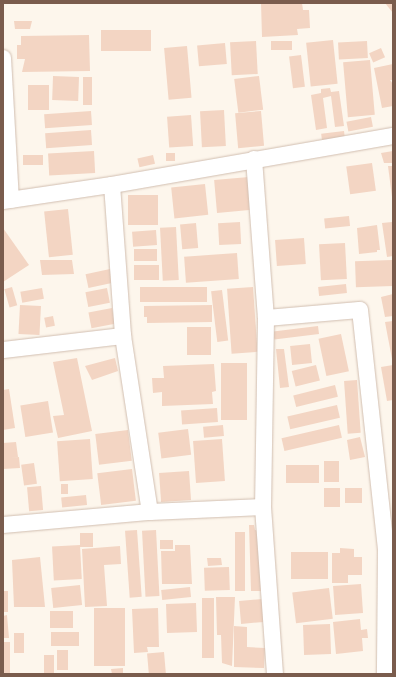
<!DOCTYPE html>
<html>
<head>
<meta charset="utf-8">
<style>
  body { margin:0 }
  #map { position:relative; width:396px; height:677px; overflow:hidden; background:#fdf6ec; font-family:Barlow,sans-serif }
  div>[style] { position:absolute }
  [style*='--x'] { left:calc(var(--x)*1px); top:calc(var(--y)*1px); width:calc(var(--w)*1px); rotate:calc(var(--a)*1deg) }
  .building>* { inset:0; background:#f3d5c3; transform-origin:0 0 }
  .roads { filter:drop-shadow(0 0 1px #d1beb0) drop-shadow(0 0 1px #d1beb0) }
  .street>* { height:16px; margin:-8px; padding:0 8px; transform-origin:8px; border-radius:8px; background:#fff }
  span { translate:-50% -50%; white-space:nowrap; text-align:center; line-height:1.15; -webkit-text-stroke:4px #fffaf3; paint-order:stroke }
  .frame { position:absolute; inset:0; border:4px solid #7a5c4d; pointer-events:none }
</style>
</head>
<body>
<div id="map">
  <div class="building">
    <div style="clip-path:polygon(261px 3px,302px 3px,303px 10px,309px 10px,310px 28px,297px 29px,298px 35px,262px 37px)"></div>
    <div style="clip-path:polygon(385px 3px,393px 3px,393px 13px)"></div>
    <div style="clip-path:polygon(14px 21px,32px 21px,30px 29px,15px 29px)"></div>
    <div style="left:101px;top:30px;width:50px;height:21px"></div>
    <div style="clip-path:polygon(89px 35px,90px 71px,22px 72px,25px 59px,17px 59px,17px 45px,21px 45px,21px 36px)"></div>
    <div style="left:333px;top:40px;width:44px;height:27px;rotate:84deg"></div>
    <div style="left:256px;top:41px;width:33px;height:26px;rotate:87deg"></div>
    <div style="left:271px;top:41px;width:21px;height:9px"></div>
    <div style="left:367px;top:41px;width:17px;height:29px;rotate:87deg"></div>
    <div style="left:225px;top:43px;width:21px;height:28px;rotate:85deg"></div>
    <div style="left:187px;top:46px;width:52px;height:23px;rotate:85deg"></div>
    <div style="left:381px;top:48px;width:10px;height:13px;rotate:66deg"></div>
    <div style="left:301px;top:55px;width:32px;height:12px;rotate:83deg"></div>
    <div style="left:370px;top:60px;width:55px;height:27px;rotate:85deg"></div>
    <div style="clip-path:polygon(393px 64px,393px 80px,390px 80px,393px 84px,393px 106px,382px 108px,374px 68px)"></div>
    <div style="left:259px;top:76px;width:34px;height:25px;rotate:83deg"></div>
    <div style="left:79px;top:77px;width:24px;height:26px;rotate:92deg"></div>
    <div style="left:83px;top:77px;width:9px;height:28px"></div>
    <div style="left:28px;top:85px;width:21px;height:25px"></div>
    <div style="clip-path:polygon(330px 88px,331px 92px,339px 91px,344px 126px,335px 127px,331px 96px,323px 98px,327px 128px,316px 130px,311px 95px,321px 93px,321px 89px)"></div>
    <div style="left:224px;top:110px;width:36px;height:24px;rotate:87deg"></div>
    <div style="left:91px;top:111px;width:14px;height:47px;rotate:86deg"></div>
    <div style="left:261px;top:111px;width:35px;height:26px;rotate:85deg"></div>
    <div style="left:191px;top:115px;width:31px;height:24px;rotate:86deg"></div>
    <div style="left:371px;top:117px;width:10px;height:25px;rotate:79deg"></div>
    <div style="left:91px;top:130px;width:15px;height:46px;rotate:86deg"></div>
    <div style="left:344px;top:131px;width:8px;height:23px;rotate:83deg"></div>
    <div style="left:94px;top:151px;width:22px;height:46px;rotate:87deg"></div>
    <div style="clip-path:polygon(393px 151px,393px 163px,384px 163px,381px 153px)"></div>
    <div style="left:166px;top:153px;width:9px;height:8px"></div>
    <div style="left:23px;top:155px;width:20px;height:10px"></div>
    <div style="left:153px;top:155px;width:9px;height:16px;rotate:77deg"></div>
    <div style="left:372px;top:163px;width:28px;height:26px;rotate:82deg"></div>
    <div style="clip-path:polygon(388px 166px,393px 166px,393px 197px,392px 197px)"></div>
    <div style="left:249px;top:177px;width:33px;height:35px;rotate:85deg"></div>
    <div style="left:205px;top:184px;width:31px;height:34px;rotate:84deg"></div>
    <div style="left:128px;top:195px;width:30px;height:30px"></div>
    <div style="left:68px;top:209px;width:46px;height:24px;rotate:84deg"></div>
    <div style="left:349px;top:216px;width:10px;height:25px;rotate:84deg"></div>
    <div style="left:240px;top:222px;width:22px;height:22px;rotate:87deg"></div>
    <div style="clip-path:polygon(392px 222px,393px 256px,387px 257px,382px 223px)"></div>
    <div style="left:196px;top:223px;width:25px;height:16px;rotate:85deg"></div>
    <div style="clip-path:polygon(377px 225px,380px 250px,377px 250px,377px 252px,359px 254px,357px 228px)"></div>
    <div style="left:176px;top:227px;width:53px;height:16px;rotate:87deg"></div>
    <div style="clip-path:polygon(3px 228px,29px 265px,3px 282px)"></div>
    <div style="left:156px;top:230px;width:15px;height:24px;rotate:86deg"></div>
    <div style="left:304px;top:238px;width:26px;height:29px;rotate:86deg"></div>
    <div style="left:345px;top:243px;width:36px;height:26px;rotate:87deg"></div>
    <div style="left:157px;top:249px;width:12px;height:23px;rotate:90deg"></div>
    <div style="left:237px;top:253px;width:26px;height:53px;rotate:86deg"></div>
    <div style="clip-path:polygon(40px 260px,72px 260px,74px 274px,42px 275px)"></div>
    <div style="left:392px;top:260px;width:26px;height:37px;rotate:88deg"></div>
    <div style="left:159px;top:265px;width:15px;height:25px;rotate:90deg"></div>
    <div style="left:110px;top:269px;width:14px;height:25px;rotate:78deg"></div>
    <div style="left:346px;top:284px;width:9px;height:28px;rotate:84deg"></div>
    <div style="left:12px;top:287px;width:19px;height:8px;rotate:74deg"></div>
    <div style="left:140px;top:287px;width:67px;height:15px"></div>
    <div style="left:253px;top:287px;width:65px;height:26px;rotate:86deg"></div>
    <div style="left:42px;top:288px;width:11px;height:22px;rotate:80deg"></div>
    <div style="left:107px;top:288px;width:15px;height:22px;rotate:79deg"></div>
    <div style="left:222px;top:290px;width:51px;height:11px;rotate:83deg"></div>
    <div style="clip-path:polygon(393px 294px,393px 316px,385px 317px,381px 297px)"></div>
    <div style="left:20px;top:305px;width:21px;height:29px;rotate:3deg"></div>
    <div style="clip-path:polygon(212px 305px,212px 322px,147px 323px,147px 317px,144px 317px,144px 306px)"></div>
    <div style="left:112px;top:308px;width:16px;height:24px;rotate:79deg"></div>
    <div style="left:53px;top:316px;width:10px;height:9px;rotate:79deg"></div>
    <div style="clip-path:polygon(393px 321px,393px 359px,392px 359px,385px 322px)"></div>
    <div style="left:318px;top:326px;width:8px;height:45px;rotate:83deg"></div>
    <div style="left:187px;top:327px;width:24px;height:28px"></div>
    <div style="left:341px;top:334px;width:38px;height:23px;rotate:78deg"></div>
    <div style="left:310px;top:344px;width:19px;height:20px;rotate:84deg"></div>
    <div style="clip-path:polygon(276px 349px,284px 349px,289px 387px,280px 388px)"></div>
    <div style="clip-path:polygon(77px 358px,92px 431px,58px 438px,53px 416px,64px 415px,53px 362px)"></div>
    <div style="clip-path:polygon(115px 358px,118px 371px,92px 380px,85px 366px)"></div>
    <div style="left:221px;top:363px;width:26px;height:57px"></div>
    <div style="clip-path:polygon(214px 364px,216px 391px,212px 392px,213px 404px,162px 406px,162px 392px,153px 393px,152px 378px,164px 378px,163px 366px)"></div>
    <div style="left:316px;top:365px;width:16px;height:25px;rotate:76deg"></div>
    <div style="clip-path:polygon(393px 365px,393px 400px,387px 401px,381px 367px)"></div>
    <div style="left:357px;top:380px;width:53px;height:13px;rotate:86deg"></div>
    <div style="left:335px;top:385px;width:12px;height:43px;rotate:76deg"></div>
    <div style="clip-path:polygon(9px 389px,15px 428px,3px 430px,3px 390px)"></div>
    <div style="left:48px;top:401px;width:32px;height:28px;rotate:81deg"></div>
    <div style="left:337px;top:405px;width:13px;height:51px;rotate:77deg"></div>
    <div style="left:217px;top:408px;width:14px;height:36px;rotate:86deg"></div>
    <div style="left:223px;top:425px;width:11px;height:20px;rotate:85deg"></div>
    <div style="left:339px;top:425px;width:13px;height:59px;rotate:77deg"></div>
    <div style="left:188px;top:429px;width:26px;height:30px;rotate:83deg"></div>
    <div style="left:128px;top:430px;width:31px;height:33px;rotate:83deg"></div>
    <div style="clip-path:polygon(360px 437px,365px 457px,350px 460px,347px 440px)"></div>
    <div style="left:90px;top:439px;width:40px;height:33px;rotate:86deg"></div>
    <div style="left:222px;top:439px;width:42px;height:29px;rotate:86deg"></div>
    <div style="clip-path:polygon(16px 442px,18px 457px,9px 458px,19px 457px,20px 468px,3px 469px,3px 443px)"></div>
    <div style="left:339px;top:461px;width:21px;height:15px;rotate:90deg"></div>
    <div style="left:34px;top:463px;width:21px;height:13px;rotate:82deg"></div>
    <div style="left:286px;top:465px;width:33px;height:18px"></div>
    <div style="left:132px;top:469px;width:32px;height:35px;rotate:83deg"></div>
    <div style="left:189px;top:471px;width:29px;height:30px;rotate:86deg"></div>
    <div style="left:61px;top:484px;width:7px;height:10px"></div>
    <div style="left:41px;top:486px;width:24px;height:14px;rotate:85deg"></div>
    <div style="left:324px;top:488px;width:16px;height:19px"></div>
    <div style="left:345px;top:488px;width:17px;height:15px"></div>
    <div style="left:86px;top:495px;width:10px;height:25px;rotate:84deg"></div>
    <div style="clip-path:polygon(249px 525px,254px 525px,255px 530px,260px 531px,264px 591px,251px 591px)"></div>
    <div style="left:137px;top:530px;width:67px;height:12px;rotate:86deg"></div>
    <div style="left:156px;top:530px;width:66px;height:14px;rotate:87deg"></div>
    <div style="left:235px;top:532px;width:10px;height:59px"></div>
    <div style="left:80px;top:533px;width:13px;height:14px"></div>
    <div style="left:160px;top:540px;width:13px;height:9px"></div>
    <div style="left:80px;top:545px;width:34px;height:28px;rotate:87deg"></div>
    <div style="clip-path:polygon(175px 545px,190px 545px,192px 584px,162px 584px,161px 551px,175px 551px)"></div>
    <div style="clip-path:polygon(120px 546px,121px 564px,104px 565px,107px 606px,85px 607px,82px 549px)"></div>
    <div style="clip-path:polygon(340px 548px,354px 549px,354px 557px,362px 557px,362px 575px,348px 575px,348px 583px,332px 583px,332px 553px,340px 553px)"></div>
    <div style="left:291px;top:552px;width:37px;height:27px"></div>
    <div style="clip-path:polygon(40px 557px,45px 607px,14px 607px,12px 560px)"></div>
    <div style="clip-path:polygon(207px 558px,221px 558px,222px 565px,208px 566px)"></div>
    <div style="left:229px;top:567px;width:23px;height:25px;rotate:88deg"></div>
    <div style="left:361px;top:584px;width:29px;height:28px;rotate:86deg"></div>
    <div style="left:80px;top:585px;width:20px;height:29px;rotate:84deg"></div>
    <div style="left:190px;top:587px;width:10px;height:29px;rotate:84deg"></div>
    <div style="left:329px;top:588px;width:31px;height:37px;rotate:83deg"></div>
    <div style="left:3px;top:591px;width:5px;height:21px"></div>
    <div style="clip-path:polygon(216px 597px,235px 597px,232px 666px,222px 663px,221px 635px,217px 635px)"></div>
    <div style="left:202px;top:598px;width:12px;height:60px"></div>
    <div style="left:262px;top:599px;width:23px;height:23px;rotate:85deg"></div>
    <div style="left:196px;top:603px;width:29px;height:30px;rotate:88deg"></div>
    <div style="left:94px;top:608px;width:31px;height:58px"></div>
    <div style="clip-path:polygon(158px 608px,159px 647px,147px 647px,148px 652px,134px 653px,132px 609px)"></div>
    <div style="left:50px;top:611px;width:23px;height:17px"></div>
    <div style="clip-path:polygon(7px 615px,9px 638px,3px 638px,3px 616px)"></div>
    <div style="clip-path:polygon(360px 619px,361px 630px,367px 629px,368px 638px,362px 638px,363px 651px,336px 654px,333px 622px)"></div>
    <div style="left:330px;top:624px;width:30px;height:27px;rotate:88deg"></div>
    <div style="clip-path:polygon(234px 626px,247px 627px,247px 647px,265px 648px,264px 668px,234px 667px)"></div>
    <div style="left:51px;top:632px;width:28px;height:14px"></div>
    <div style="left:14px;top:633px;width:10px;height:20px"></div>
    <div style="left:3px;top:642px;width:7px;height:32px"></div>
    <div style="left:57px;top:650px;width:11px;height:20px"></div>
    <div style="left:164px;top:652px;width:22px;height:17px;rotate:85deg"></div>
    <div style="left:44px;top:655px;width:10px;height:19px"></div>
    <div style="clip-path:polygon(123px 668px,123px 674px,112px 674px,111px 669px)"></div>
  </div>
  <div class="roads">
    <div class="street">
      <div style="--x:3;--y:58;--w:142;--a:86.8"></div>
      <div style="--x:254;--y:159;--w:159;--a:85.7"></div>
      <div style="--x:266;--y:318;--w:189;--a:90.9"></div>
      <div style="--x:263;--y:507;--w:167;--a:85.9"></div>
      <div style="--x:112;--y:185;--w:151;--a:85.8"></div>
      <div style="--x:123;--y:336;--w:178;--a:81.3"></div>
      <div style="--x:3;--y:201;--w:110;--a:-8.4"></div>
      <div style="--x:112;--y:185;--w:285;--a:-9.9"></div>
      <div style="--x:266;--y:318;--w:94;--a:-4.9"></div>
      <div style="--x:360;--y:310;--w:242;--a:83.8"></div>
      <div style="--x:386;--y:551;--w:123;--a:90.5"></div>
      <div style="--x:3;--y:350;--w:121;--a:-6.7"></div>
      <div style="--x:3;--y:525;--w:148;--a:-5.1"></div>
      <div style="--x:150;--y:512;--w:113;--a:-2.5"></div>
    </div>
  </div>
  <div class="frame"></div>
</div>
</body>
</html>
